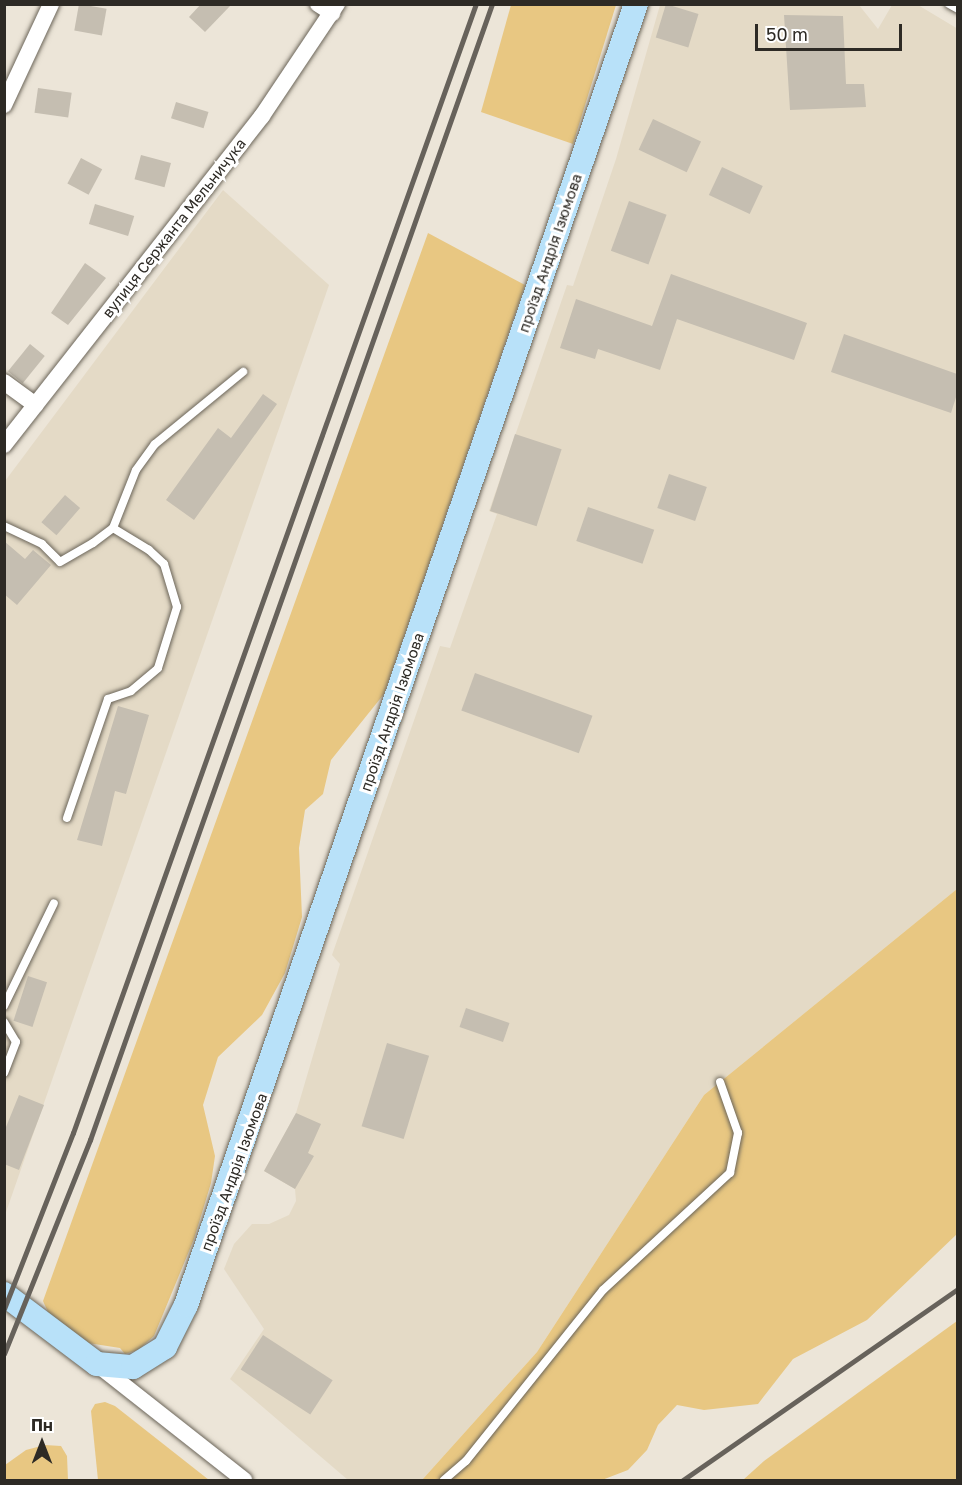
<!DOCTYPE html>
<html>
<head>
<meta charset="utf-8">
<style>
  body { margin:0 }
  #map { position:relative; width:962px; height:1485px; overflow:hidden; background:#ece5d8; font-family:"Golos Text",sans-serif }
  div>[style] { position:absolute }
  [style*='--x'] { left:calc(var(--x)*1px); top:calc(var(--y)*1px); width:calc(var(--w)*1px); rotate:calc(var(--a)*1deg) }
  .built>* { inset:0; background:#e4dac6 }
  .green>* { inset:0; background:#e8c782 }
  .building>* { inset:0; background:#c5beb1; transform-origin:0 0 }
  .roads { filter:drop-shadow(0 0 2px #6b6559) drop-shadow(0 0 2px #6b6559) }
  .lane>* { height:8px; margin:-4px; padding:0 4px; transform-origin:4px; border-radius:4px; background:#fff }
  .street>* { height:16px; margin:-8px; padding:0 8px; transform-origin:8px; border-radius:8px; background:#fff }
  .secondary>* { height:24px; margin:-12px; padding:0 12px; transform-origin:12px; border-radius:12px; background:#b8e1f9 }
  .rail>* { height:4.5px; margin:-2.25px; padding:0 2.25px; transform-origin:2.25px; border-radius:2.25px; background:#67625b }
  span { translate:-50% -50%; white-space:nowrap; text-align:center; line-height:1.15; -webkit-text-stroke:6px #fff; paint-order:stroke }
  .street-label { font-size:15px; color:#2d2a25 }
  .frame { position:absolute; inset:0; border:6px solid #2d2a25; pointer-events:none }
  .north { position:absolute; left:12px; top:1413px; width:60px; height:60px; -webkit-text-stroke:4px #fff; paint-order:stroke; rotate:0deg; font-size:16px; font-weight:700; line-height:24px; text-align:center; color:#2d2a25 }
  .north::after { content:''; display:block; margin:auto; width:21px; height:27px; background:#2d2a25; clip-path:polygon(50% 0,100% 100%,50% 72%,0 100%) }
  .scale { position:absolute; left:755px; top:24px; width:147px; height:27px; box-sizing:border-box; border:3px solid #2d2a25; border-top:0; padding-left:8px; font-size:18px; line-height:21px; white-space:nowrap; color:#2d2a25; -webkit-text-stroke:4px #fff; paint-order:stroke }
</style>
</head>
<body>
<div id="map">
  <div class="built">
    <div style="clip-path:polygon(660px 5px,859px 5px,878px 29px,892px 5px,918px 5px,958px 29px,957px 889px,704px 1095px,537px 1352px,422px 1480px,348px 1480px,230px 1379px,264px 1329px,224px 1269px,234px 1244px,252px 1224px,269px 1224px,289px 1215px,296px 1201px,295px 1189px,264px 1171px,296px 1113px,340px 964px,332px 955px,440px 646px,450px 648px,497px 514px,489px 511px,567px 285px,573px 286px,616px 159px)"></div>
    <div style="clip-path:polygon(223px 190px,329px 285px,5px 1215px,5px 481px)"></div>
  </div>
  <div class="green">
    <div style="clip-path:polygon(511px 5px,616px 5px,573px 144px,481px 112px)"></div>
    <div style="clip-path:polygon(428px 233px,525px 285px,384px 694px,331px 760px,323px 794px,305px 810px,299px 848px,302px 917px,285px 973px,262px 1015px,218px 1057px,203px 1105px,215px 1156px,211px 1183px,194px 1239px,154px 1336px,138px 1350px,125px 1354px,120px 1348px,88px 1343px,48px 1312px,43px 1301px)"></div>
    <div style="clip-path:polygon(957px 889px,957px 1234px,867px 1320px,793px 1359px,758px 1404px,704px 1410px,677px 1405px,658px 1425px,647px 1450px,628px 1470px,602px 1480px,422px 1480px,537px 1352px,704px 1095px)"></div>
    <div style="clip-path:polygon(957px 1321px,957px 1480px,743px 1480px,764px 1461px)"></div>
    <div style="clip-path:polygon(105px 1402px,115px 1406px,209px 1480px,98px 1480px,91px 1411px,95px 1404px)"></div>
    <div style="clip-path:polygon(45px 1445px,61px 1446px,67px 1456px,68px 1480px,5px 1480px,5px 1465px,26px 1450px)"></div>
  </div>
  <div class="building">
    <div style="left:79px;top:4px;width:28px;height:27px;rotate:10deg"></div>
    <div style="clip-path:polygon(201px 4px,232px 4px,205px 32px,189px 17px)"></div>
    <div style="left:666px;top:4px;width:34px;height:35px;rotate:17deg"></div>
    <div style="clip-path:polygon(784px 15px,843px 16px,846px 84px,864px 84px,866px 107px,790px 110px)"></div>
    <div style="left:38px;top:88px;width:34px;height:25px;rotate:8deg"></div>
    <div style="left:176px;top:102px;width:34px;height:17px;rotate:17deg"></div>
    <div style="left:653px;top:119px;width:53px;height:34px;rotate:25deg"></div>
    <div style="left:141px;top:155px;width:31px;height:25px;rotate:15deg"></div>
    <div style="left:81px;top:158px;width:24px;height:29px;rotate:28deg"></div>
    <div style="left:722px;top:167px;width:45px;height:31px;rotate:25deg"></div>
    <div style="left:629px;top:201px;width:40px;height:53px;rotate:20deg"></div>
    <div style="left:95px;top:204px;width:41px;height:21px;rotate:17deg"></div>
    <div style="clip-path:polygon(85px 263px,106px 278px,68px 325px,51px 313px)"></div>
    <div style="clip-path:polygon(671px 274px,807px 323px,794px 360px,677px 319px,660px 370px,598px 349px,595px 359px,560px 348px,576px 299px,652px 326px)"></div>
    <div style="clip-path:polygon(844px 334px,957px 374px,957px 394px,951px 413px,831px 372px)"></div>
    <div style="left:30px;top:344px;width:19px;height:35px;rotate:39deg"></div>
    <div style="clip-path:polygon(263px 394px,277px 404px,194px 520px,166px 500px,218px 428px,231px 438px)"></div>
    <div style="left:515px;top:434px;width:49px;height:81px;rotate:18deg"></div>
    <div style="left:669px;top:474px;width:40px;height:36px;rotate:19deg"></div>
    <div style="left:65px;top:495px;width:20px;height:36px;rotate:41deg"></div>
    <div style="left:588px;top:507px;width:70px;height:36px;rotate:19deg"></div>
    <div style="clip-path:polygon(4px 541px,25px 559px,33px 550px,51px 565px,17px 605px,4px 594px)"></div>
    <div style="left:475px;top:673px;width:125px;height:40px;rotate:20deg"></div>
    <div style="clip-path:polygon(118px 706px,149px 715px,126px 794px,115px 791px,102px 846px,77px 840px)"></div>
    <div style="left:28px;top:976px;width:20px;height:47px;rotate:18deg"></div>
    <div style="left:466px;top:1008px;width:46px;height:20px;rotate:19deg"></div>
    <div style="left:387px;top:1043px;width:44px;height:87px;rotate:17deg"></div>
    <div style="clip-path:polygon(19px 1095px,44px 1105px,19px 1170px,4px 1164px,4px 1132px)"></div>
    <div style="clip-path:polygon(296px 1113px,321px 1124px,308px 1153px,314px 1156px,295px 1189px,264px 1171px)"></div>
    <div style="left:263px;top:1335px;width:83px;height:41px;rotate:33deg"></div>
  </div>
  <div class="roads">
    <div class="lane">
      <div style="--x:949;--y:4;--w:10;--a:29"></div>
      <div style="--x:4;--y:526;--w:42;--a:25.3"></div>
      <div style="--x:42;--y:544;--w:25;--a:45"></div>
      <div style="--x:60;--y:562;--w:38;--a:-30"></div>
      <div style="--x:93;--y:543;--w:25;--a:-37"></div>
      <div style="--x:113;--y:528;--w:62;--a:-68.4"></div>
      <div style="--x:136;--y:470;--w:32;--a:-54"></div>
      <div style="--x:155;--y:444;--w:114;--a:-39.3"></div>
      <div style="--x:67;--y:818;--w:126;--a:-71"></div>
      <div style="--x:108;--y:699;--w:24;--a:-19"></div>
      <div style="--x:131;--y:691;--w:35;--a:-40"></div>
      <div style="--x:158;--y:668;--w:64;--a:-72.7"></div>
      <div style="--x:177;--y:607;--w:45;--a:-106.8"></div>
      <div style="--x:164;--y:564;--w:21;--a:-137"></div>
      <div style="--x:149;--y:550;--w:42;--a:-148.6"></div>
      <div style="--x:4;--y:1006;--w:114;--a:-64.1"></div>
      <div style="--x:4;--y:1022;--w:23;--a:59"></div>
      <div style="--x:16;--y:1042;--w:33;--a:111"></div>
      <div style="--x:444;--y:1480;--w:29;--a:-41"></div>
      <div style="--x:466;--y:1461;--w:219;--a:-51.3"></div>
      <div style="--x:603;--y:1290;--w:173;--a:-42.7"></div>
      <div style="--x:730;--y:1173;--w:41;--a:-78.7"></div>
      <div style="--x:738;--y:1133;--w:54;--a:-109.4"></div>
    </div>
    <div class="street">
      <div style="--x:318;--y:4;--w:17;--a:33"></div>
      <div style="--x:4;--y:105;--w:111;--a:-65"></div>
      <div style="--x:4;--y:382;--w:39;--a:36"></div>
      <div style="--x:4;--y:445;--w:418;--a:-51.9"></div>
      <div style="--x:262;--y:116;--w:135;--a:-56.2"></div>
      <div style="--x:98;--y:1365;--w:186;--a:38.2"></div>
    </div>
    <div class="secondary">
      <div style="--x:4;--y:1294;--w:116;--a:37"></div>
      <div style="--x:97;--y:1364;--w:36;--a:5"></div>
      <div style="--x:133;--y:1367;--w:38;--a:-32"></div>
      <div style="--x:165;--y:1347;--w:47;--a:-63.4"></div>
      <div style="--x:186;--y:1305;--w:1377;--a:-70.92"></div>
    </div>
  </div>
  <div class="rail">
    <div style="--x:4;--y:1309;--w:189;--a:-68.6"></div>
    <div style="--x:73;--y:1133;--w:1199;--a:-70.36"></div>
    <div style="--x:4;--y:1354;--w:231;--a:-68.1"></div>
    <div style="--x:90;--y:1140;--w:1205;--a:-70.51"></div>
    <div style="--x:683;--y:1480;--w:335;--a:-34.8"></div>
  </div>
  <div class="street-label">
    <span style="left:174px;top:228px;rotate:-52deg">вулиця Сержанта Мельничука</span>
    <span style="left:550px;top:253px;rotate:-71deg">проїзд Андрія Ізюмова</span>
    <span style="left:392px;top:712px;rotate:-71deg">проїзд Андрія Ізюмова</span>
    <span style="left:234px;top:1172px;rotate:-70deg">проїзд Андрія Ізюмова</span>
  </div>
  <div class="frame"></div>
  <div class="north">Пн</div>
  <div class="scale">50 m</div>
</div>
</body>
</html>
